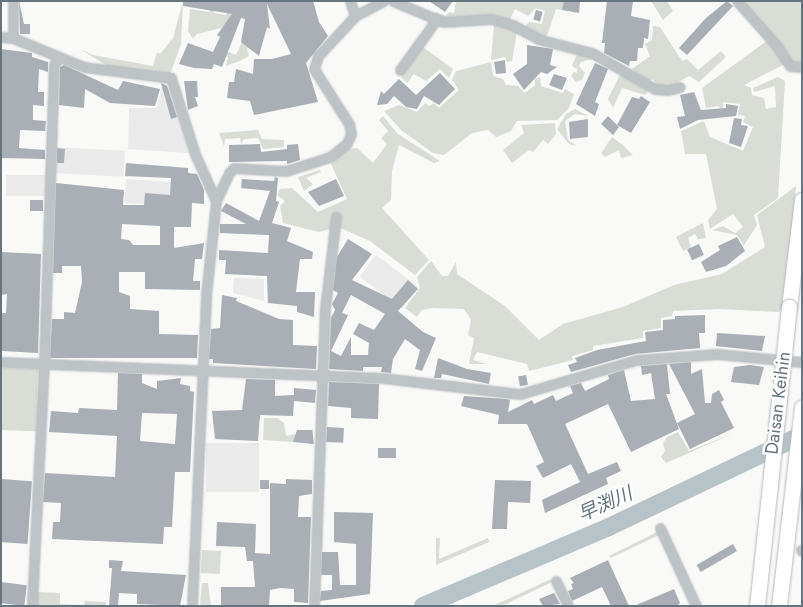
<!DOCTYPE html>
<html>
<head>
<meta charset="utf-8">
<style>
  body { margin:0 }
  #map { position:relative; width:803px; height:607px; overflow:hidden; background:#f9f9f7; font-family:Jost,"Noto Sans JP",sans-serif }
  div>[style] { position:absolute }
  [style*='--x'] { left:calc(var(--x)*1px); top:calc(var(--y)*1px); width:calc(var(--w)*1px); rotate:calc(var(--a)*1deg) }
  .built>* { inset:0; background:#eaeaea; transform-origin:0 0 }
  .green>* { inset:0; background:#d9ddd6; transform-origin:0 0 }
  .river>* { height:18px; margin:-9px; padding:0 9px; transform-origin:9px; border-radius:9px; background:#b7c3c6 }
  .building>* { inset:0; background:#a9afb5; transform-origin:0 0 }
  .roads { filter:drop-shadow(0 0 1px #b4b8bb) drop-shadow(0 0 1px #b4b8bb) }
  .minor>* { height:9px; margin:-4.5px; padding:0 4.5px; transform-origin:4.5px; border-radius:4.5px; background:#bec3c6 }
  .motorway>* { height:15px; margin:-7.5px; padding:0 7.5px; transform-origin:7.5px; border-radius:7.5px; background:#fff }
  .bridges { filter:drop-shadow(0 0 1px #b4b8bb) drop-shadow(0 0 1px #b4b8bb) }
  .motorway-bridge>* { height:15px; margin:-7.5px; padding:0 7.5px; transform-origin:7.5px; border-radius:7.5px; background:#fff }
  span { translate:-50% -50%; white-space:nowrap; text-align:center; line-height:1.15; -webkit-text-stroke:5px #fff; paint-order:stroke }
  .street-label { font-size:18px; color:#66757e }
  .water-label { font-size:19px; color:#617378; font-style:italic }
  .frame { position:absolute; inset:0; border:2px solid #66757e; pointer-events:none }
</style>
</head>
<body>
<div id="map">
  <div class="built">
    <div style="clip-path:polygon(163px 82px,173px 92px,189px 153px,128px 149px,129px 108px,157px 108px)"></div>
    <div style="left:54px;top:147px;width:71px;height:26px;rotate:3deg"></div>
    <div style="left:6px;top:175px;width:40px;height:21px"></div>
    <div style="left:126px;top:179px;width:60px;height:24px;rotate:4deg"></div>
    <div style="left:376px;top:255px;width:53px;height:27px;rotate:37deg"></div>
    <div style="clip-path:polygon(234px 278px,264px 279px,264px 301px,233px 293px)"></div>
    <div style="left:206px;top:443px;width:53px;height:49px"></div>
  </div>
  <div class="green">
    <div style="clip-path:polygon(183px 1px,181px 44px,170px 75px,109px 67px,80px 49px,93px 55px,153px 66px,157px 52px,160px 54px,173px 38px)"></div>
    <div style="clip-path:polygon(456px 1px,564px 1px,563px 10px,556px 9px,547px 36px,537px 36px,523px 29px,529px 22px,542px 24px,545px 11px,536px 8px,528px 16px,515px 9px,509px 21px,432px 17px,436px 12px,446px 16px,449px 12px,454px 13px)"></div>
    <div style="clip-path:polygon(651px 1px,667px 1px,673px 11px,663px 20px)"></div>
    <div style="clip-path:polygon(736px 1px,802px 1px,802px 63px,791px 63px,769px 33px,762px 36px,754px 28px,757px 18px)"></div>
    <div style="clip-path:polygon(210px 2px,213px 3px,214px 13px,226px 15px,229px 3px,260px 27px,247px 49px,249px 56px,240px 61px,226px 66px,228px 57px,221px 53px,222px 49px,236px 55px,251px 22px,235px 11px,225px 27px,197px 34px,193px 39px,188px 31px,190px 9px,209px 12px)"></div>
    <div style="clip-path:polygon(494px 25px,509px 27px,517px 32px,512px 61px,507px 62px,505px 57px,491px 60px)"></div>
    <div style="clip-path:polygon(653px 26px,660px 27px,682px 61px,687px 59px,698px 70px,721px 51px,726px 57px,699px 82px,689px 76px,668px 88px,658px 86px,653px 79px,648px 81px,632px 69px,650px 56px,645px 44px,652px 40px)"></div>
    <div style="clip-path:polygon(768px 40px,785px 64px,744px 85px,751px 88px,752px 95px,764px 98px,766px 109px,776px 107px,775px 86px,754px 92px,753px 88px,778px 77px,785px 81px,778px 198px,754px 215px,757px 225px,744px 245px,737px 235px,712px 230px,723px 226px,735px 233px,743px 227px,733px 214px,710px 229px,708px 220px,717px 209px,706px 154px,685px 154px,681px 131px,704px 121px,710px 137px,743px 151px,753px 127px,743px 122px,745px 116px,738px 115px,740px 104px,723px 102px,723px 114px,719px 106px,706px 108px,702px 88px)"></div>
    <div style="clip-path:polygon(423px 47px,453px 69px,449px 78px,440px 69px,426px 81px,414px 74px,407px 83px,401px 77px)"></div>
    <div style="clip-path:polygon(577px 54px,592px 59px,581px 62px,579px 66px,585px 73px,582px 80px,576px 82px,571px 76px,574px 72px,577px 73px,577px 69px,572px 66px)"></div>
    <div style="clip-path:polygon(491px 62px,493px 76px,503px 79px,506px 85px,518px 86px,525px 93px,535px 85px,535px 79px,540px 77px,541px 86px,563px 93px,565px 89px,574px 94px,569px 108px,557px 120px,517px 121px,511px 131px,496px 137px,488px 130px,472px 133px,444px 155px,433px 153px,401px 130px,384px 111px,399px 105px,417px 112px,425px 103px,430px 106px,434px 103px,439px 108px,459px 90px,452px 80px,456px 71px)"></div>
    <div style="clip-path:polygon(621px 73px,649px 90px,645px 95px,622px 88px,613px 108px,608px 99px)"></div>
    <div style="clip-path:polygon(575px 109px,588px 116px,575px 114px,565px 121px,568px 140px,577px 146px,569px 144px,557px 129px,566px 114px)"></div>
    <div style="clip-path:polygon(383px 116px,398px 134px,440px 161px,434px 163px,399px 145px,392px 171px,391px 200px,382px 208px,429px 260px,415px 275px,370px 241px,338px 227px,319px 232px,283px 223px,280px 206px,285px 201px,277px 195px,280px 189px,292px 188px,318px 212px,347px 199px,331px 164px,347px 149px,357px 148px,373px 163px,387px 144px,381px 138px,388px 131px,379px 120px)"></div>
    <div style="clip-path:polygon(555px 123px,556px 134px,548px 144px,543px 140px,533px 152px,529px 150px,512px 163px,503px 150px,524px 133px,521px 125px)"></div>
    <div style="clip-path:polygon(258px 130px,262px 139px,284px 140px,284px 147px,263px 149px,258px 138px,244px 139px,241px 144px,240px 138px,225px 139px,224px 146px,219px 133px)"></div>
    <div style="clip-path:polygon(612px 137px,624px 146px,633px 155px,621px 158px,619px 150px,605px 157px,601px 153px)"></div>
    <div style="clip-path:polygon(320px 170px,321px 172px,306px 178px,313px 184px,304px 191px,298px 177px)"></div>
    <div style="clip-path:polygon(796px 186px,786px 299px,779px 312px,719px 309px,673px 311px,672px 316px,661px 318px,661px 328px,643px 331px,643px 338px,593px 346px,593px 350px,572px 356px,573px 360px,529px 371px,527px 364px,477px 352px,473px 360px,486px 364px,469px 364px,474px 338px,468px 335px,471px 320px,464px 309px,432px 308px,422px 310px,417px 317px,405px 308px,420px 288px,417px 277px,431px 261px,442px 276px,448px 276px,456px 262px,457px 274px,505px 306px,539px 340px,563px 324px,623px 307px,674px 285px,722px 274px,765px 247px,757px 215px)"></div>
    <div style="clip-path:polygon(703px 223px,706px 238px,698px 239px,695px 234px,688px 238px,691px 247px,683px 251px,676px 237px)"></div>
    <div style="left:1px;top:368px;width:37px;height:62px;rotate:2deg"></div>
    <div style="clip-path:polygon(264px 418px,277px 418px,284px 423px,286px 436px,296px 434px,296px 439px,292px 442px,263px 440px)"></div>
    <div style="clip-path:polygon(678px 432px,689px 451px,734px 433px,666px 463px,661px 457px,665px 451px,663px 443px,667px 437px)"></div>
    <div style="clip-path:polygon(659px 531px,661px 534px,611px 558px,609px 556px)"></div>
    <div style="clip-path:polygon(436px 538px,440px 538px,439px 559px,488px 538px,489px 542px,436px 565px)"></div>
    <div style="left:202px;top:550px;width:19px;height:23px;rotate:3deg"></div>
    <div style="clip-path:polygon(551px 579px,552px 582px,502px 606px,493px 606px)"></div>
    <div style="clip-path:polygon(202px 583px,208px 583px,211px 606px,200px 606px)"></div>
    <div style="clip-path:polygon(37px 592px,60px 593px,60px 604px,84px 605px,85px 601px,106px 602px,106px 606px,36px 606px)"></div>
  </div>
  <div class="river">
    <div style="--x:423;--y:606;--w:202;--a:-23"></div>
    <div style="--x:609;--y:527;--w:214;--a:-25.5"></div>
  </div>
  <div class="building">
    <div style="clip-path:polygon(19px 1px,24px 24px,30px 24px,30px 34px,20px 34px)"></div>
    <div style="clip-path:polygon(183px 1px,313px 1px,319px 22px,328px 36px,306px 63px,318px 102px,254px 115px,250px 101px,227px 98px,229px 82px,234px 82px,236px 69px,253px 74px,254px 59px,272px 59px,291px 54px,267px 4px,270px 29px,267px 27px,259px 56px,241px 42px,245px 19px,241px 18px,222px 67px,214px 64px,212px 69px,194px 68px,179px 64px,188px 43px,213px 52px,220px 37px,217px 35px,232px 14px,183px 6px)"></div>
    <div style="clip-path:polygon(429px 1px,453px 1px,445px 12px)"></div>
    <div style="clip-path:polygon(564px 1px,580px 1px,579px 13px,562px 10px)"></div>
    <div style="clip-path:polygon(607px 1px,633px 1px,631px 16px,650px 20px,648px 39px,644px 38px,643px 48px,638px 48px,637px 61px,630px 61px,629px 66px,604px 53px,605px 43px,602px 43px)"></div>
    <div style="clip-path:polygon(727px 1px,733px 6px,687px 55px,679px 48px,706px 18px)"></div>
    <div style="left:536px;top:10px;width:7px;height:10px;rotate:16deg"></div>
    <div style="clip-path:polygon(527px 45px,553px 49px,550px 65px,557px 67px,547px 74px,541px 72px,524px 90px,513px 74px,527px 64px)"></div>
    <div style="clip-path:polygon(1px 49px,32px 53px,32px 57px,48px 62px,48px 72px,39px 69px,38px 92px,44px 92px,44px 106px,33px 105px,33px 120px,46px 121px,45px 131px,20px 130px,19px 148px,45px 150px,45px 159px,1px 158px)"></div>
    <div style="clip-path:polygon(505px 60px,506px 73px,496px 74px,494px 62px)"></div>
    <div style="clip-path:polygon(595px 63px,608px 69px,595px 102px,599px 104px,595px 116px,576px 104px)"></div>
    <div style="clip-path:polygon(64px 65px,118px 90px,123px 81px,160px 89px,155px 106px,110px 103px,85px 89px,84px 108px,59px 105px,60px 67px)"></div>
    <div style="clip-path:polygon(440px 73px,455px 89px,439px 105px,424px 96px,417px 109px,406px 107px,394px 96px,387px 104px,377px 105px,381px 91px,384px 94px,399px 79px,416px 95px)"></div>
    <div style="clip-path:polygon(554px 74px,567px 78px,562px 90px,549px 85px)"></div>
    <div style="clip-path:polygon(184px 81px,197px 81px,198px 97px,195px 97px,198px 106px,188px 110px)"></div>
    <div style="clip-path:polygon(161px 83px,167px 86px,177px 117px,171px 119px)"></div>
    <div style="clip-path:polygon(694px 92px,701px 110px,726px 108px,726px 104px,738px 106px,736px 116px,698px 120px,680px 129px,677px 117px,685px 116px,680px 95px)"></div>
    <div style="clip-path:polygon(641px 96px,650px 102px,631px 133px,617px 125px,619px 127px,613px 135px,601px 124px,608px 116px,617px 125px,632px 97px,639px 99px)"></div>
    <div style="clip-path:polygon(734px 118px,742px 119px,741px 125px,748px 126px,741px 147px,729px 143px)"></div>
    <div style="clip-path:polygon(588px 119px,588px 137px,570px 139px,569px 122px)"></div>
    <div style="clip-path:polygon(260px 144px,261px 152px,287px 149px,287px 145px,298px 144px,300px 160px,287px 164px,287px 161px,229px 162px,229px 145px)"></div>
    <div style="clip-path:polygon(57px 148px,65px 149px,64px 163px,57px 163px)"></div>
    <div style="clip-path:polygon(evenodd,126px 163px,188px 168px,188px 173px,197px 174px,204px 190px,204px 204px,192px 203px,191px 227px,174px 227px,174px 248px,204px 243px,202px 259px,195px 259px,193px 281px,200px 281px,200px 290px,145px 289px,145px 272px,119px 272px,119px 292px,130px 296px,130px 309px,159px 311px,159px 334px,198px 335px,197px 358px,50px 358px,52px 319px,64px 319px,64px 312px,75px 313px,82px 282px,81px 266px,62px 266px,62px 273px,53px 273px,56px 183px,124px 190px,123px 205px,144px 205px,145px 193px,170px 195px,171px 178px,125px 176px,126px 163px,122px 224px,160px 226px,160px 245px,133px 245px,129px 240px,121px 239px,122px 224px)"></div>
    <div style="clip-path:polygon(275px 177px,278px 178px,276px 201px,279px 202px,272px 223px,291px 228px,287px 241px,313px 252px,312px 259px,300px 259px,296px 292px,315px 292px,314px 317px,297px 312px,297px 306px,268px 303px,267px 276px,225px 274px,226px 260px,219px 260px,219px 250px,268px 253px,269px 235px,220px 233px,220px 224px,246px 224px,221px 211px,226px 203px,259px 221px,270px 191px,241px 188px,242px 179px,274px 181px)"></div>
    <div style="clip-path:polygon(336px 179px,344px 196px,319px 206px,308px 192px)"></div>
    <div style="left:30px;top:200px;width:13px;height:11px"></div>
    <div style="clip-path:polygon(737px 237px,745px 251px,726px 266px,706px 272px,701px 262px,720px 250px,718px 246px)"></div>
    <div style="clip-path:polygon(evenodd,348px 239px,372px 254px,352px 280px,392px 299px,408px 280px,418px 289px,398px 311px,423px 332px,436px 338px,422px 371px,415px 369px,420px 350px,405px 339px,393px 359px,391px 373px,381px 372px,382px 367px,363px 367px,363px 371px,329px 369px,331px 318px,335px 310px,332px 304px,338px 293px,333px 290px,337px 257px,348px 239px,351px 295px,385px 314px,374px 330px,359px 323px,353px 334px,369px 343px,368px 355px,351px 355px,351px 337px,341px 356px,331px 351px,348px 315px,342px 313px,351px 295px)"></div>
    <div style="left:699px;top:244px;width:12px;height:13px;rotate:66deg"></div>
    <div style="clip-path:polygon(1px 252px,41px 254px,38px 353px,2px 351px,1px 313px,6px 313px,7px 294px,1px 295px)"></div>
    <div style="clip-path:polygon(222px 295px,237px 298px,236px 301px,279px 319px,293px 320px,293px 345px,317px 346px,316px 369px,213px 363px,213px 359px,209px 359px,211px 329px,220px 328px)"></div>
    <div style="clip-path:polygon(705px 315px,705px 333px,699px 333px,700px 348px,635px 354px,571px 372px,568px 365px,577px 362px,575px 358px,597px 350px,646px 341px,645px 332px,663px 330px,663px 320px,675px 319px,675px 316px)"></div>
    <div style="clip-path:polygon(717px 333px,765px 336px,762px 351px,716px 346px)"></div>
    <div style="clip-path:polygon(438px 358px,467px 369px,491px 373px,489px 384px,442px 374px,441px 378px,434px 378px)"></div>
    <div style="clip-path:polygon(691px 362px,691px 374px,702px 369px,705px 403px,711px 403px,712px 394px,719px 390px,724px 400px,721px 402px,734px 428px,690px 449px,677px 423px,695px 414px,669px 364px)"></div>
    <div style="clip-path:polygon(667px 364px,670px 394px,666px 394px,679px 429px,631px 452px,608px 404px,565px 424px,588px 474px,617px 462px,621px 471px,606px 478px,608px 484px,545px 513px,542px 500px,580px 482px,571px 464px,543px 478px,536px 466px,544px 462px,527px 424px,498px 424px,499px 415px,461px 406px,464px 396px,506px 399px,510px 400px,508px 412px,532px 400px,534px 404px,553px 395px,556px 401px,573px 393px,570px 386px,581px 383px,585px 391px,609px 379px,608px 375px,624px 370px,631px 401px,655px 399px,651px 373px,642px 375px,641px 366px)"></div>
    <div style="clip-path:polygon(750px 365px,764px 367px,759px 385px,731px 382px,734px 367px)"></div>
    <div style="clip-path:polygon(evenodd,118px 373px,142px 374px,142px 383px,157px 389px,157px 381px,181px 378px,180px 384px,190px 386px,190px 391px,194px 392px,190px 472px,175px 472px,172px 527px,164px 527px,163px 544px,52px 539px,53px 522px,60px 522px,61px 503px,43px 502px,45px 473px,115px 477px,117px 436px,49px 432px,51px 411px,78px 413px,79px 408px,117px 410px,118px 373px,142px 413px,177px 414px,175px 444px,140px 441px,142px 413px)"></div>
    <div style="left:526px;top:375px;width:10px;height:8px;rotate:79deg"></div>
    <div style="clip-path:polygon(246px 379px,275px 380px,275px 396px,294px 395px,294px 388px,316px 390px,315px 403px,294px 401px,293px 416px,260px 415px,258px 441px,215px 439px,212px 411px,242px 410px)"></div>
    <div style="clip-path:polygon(329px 382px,379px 384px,378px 419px,351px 418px,351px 408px,328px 406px)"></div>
    <div style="clip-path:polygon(312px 427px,314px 444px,293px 442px,297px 430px,312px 430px)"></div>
    <div style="left:327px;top:427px;width:17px;height:15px;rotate:3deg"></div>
    <div style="left:378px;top:448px;width:18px;height:10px"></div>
    <div style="left:1px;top:479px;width:31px;height:63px;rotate:4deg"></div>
    <div style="clip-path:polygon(286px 479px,312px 480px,312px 494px,299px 496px,298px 517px,311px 517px,308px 603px,294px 602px,294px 589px,280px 588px,270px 590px,269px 606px,221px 606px,221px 587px,255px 587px,253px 561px,247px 561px,245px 547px,216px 546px,217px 522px,256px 524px,255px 553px,270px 554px,270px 483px,286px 484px)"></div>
    <div style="left:260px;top:480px;width:9px;height:9px"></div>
    <div style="clip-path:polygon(495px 480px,531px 481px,530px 503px,508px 502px,507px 529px,492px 529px)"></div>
    <div style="clip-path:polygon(334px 512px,373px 513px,370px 594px,320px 601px,321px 591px,332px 590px,332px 575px,321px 575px,322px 552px,338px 552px,340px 585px,356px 585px,356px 544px,334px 542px)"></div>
    <div style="left:733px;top:544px;width:8px;height:42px;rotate:60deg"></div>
    <div style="clip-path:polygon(109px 560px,123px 561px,121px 571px,186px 575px,180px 606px,137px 604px,137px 594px,119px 593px,118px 606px,109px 606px,112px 568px,109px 568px)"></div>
    <div style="clip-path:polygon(608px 560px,629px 606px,611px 606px,602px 587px,572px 601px,568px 591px,573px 589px,571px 584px,574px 583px,570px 578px)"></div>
    <div style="left:1px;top:582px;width:26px;height:21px;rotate:7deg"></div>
    <div style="clip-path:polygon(674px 589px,680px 603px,677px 606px,634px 606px)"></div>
    <div style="clip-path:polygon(554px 593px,560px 604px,543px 606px,539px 599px)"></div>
  </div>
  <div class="roads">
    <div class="minor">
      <div style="--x:13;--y:1;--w:37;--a:90"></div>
      <div style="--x:393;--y:1;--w:54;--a:22.8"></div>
      <div style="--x:443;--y:22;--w:49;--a:-3.5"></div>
      <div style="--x:492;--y:19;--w:22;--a:16"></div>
      <div style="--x:513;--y:25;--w:29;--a:29"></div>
      <div style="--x:538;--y:39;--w:56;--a:14.5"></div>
      <div style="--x:592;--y:53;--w:73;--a:29.7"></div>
      <div style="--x:655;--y:89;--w:13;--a:4"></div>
      <div style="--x:668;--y:90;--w:12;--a:-14"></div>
      <div style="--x:737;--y:1;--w:60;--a:48.4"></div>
      <div style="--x:777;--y:46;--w:24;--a:57"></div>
      <div style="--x:790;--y:66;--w:12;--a:5"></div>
      <div style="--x:355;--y:16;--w:32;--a:-28"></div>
      <div style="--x:1;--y:37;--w:12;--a:5"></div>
      <div style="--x:13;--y:38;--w:77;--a:22.2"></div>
      <div style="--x:84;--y:67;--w:88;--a:7.2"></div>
      <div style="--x:171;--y:78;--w:80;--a:72.5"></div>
      <div style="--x:195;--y:154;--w:51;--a:65.9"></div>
      <div style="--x:400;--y:70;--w:62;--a:-54.2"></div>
      <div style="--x:1;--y:362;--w:382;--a:2.4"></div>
      <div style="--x:383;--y:378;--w:138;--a:6.7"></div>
      <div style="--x:520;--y:394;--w:121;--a:-16.3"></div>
      <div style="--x:636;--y:360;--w:81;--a:-4.2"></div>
      <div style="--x:717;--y:354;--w:85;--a:5.4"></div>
      <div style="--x:660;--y:528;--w:86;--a:65.2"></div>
      <div style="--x:801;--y:550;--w:1;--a:45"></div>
      <div style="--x:556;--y:581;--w:28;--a:64"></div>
      <div style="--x:32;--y:606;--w:242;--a:-87.2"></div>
      <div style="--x:44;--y:364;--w:299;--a:-88.1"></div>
      <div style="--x:54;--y:65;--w:8;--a:-60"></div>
      <div style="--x:192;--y:606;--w:311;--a:-87.4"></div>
      <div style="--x:206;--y:295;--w:95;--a:-83.9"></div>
      <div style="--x:216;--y:201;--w:31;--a:-65"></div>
      <div style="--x:229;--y:173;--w:7;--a:-45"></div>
      <div style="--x:234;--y:168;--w:52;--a:3.3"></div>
      <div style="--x:286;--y:171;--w:46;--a:-17.7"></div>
      <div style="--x:330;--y:157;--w:22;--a:-39"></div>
      <div style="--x:347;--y:143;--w:10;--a:-66"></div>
      <div style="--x:351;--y:134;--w:10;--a:-101"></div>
      <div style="--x:349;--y:124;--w:65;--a:-122.5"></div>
      <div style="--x:314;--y:69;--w:14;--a:-73"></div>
      <div style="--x:318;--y:56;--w:54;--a:-47.2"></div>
      <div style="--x:355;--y:16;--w:16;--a:-108"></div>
      <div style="--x:314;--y:606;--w:298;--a:-87.9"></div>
      <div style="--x:325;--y:308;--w:92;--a:-83.1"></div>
    </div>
    <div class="motorway">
      <div style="--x:789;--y:307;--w:108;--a:-83.1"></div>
      <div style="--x:779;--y:606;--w:200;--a:-83.4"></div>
    </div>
  </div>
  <div class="bridges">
    <div class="motorway-bridge">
      <div style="--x:757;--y:606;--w:301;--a:-83.9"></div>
    </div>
  </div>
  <div class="street-label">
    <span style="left:778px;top:403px;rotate:-83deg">Daisan Keihin</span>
  </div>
  <div class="water-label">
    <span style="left:605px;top:504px;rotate:-24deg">早渕川</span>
  </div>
  <div class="frame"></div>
</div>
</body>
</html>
